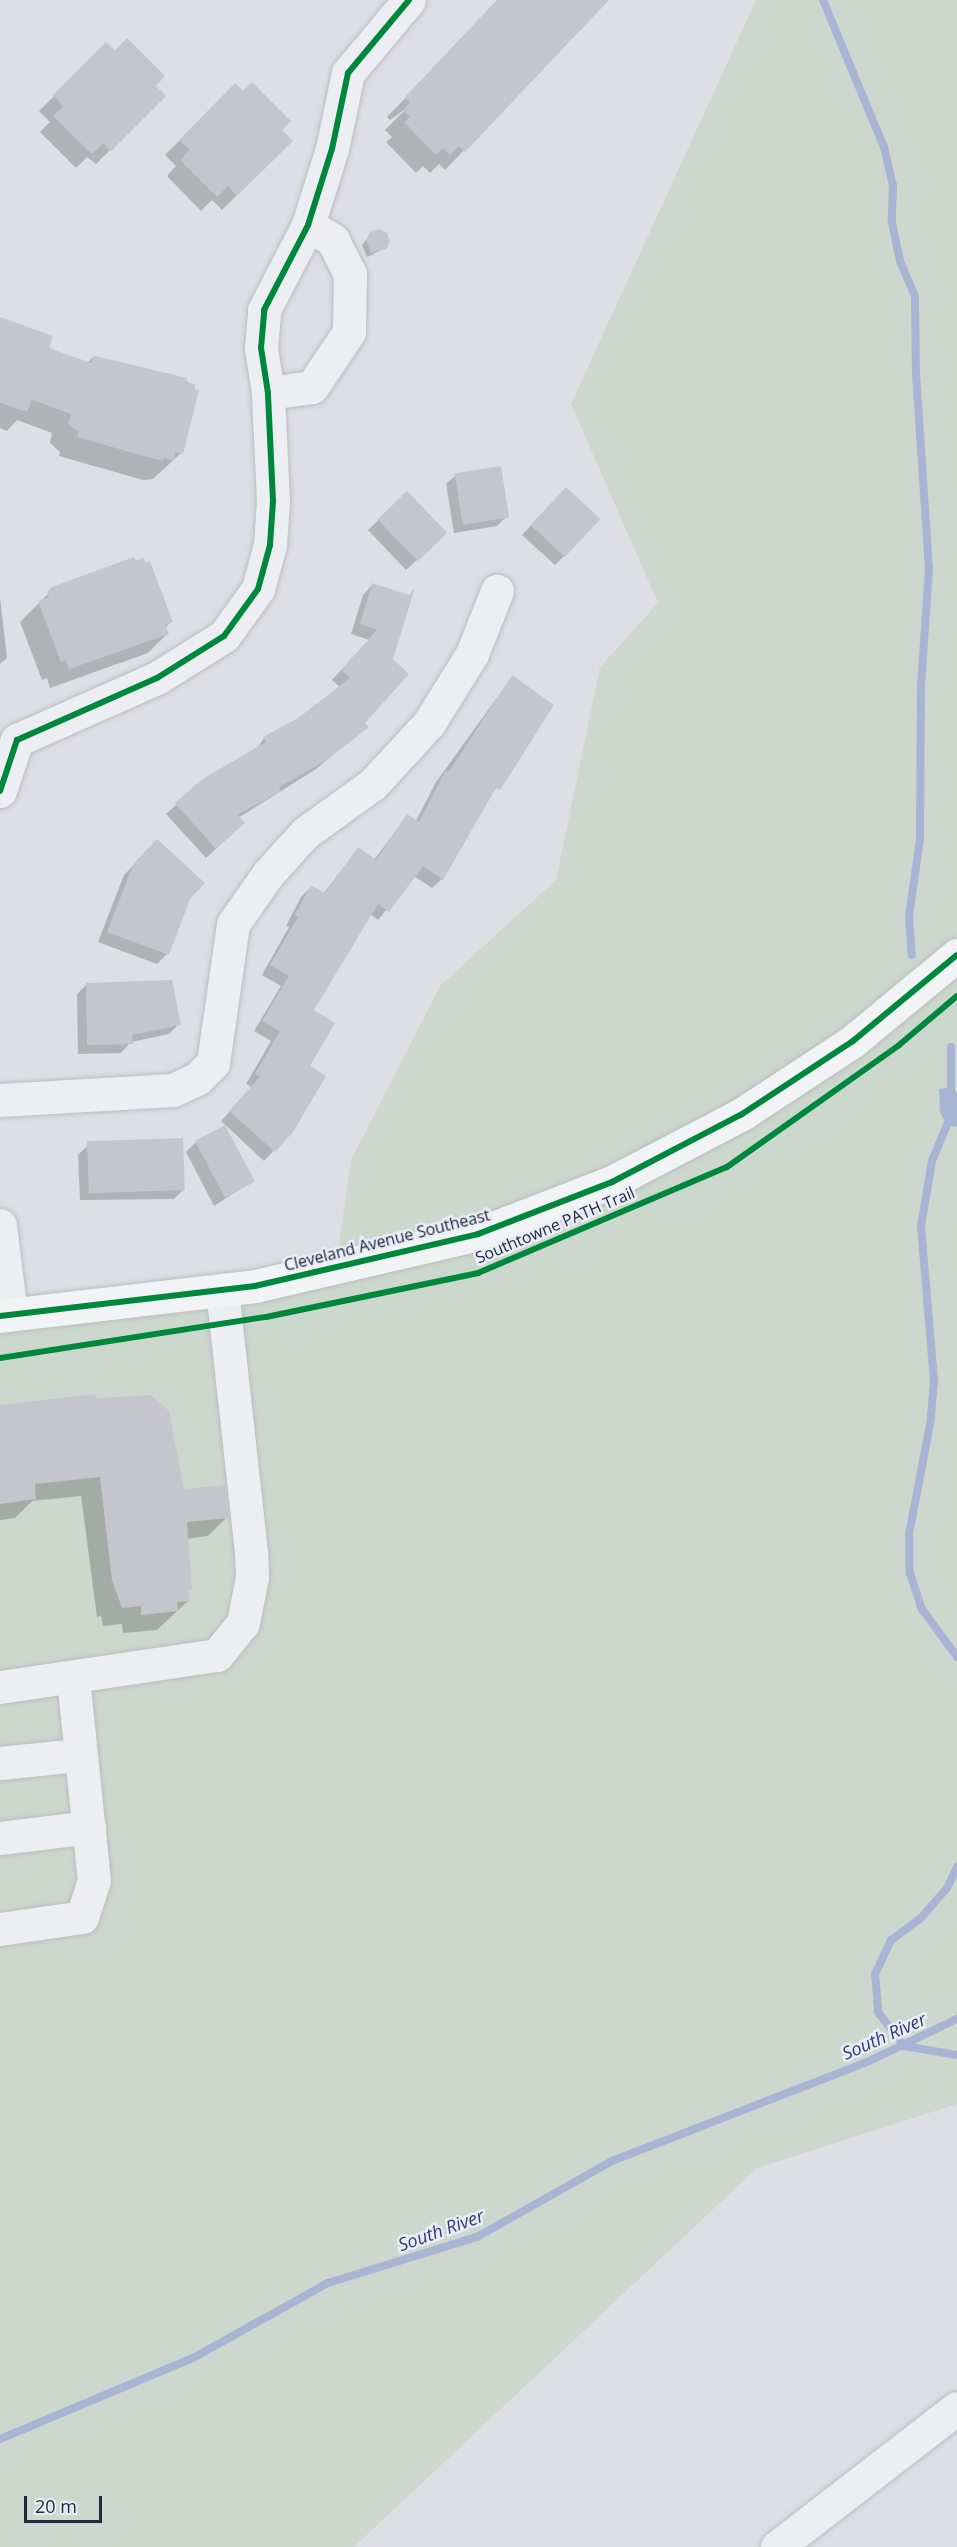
<!DOCTYPE html>
<html>
<head>
<meta charset="utf-8">
<style>
  body { margin:0 }
  #map { position:relative; width:957px; height:2547px; overflow:hidden; background:#dedfe4; font-family:"Open Sans",sans-serif }
  div>[style] { position:absolute }
  [style*='--x'] { left:calc(var(--x)*1px); top:calc(var(--y)*1px); width:calc(var(--w)*1px); rotate:calc(var(--a)*1deg) }
  .green>* { inset:0; background:#ccd8cd }
  .water>* { inset:0; background:#a8b4d3 }
  .shadow>* { inset:0; background:#0003 }
  .stream>* { height:8px; margin:-4px; padding:0 4px; transform-origin:4px; border-radius:4px; background:#a8b4d3 }
  .building>* { inset:0; background:#c5c6cd; transform-origin:0 0 }
  .roads { filter:drop-shadow(0 0 2px #bbbcc2) drop-shadow(0 0 2px #bbbcc2) }
  .minor>* { height:33px; margin:-16.5px; padding:0 16.5px; transform-origin:16.5px; border-radius:16.5px; background:#edeef1 }
  .major>* { height:33px; margin:-16.5px; padding:0 16.5px; transform-origin:16.5px; border-radius:16.5px; background:#f2f3f5 }
  .cycleway>* { height:6px; margin:-3px; padding:0 3px; transform-origin:3px; border-radius:3px; background:#00873e }
  span { translate:-50% -50%; white-space:nowrap; text-align:center; line-height:1.15; -webkit-text-stroke:5px #eaedf5; paint-order:stroke }
  .street-label { font-size:16px; color:#24283f }
  .water-label { font-size:18px; color:#2a3d77; font-style:italic }
  .scale { position:absolute; left:24px; top:2496px; width:78px; height:27px; box-sizing:border-box; border:3px solid #24283f; border-top:0; padding-left:8px; font-size:18px; line-height:21px; white-space:nowrap; color:#24283f; -webkit-text-stroke:4px #eaedf5; paint-order:stroke }
</style>
</head>
<body>
<div id="map">
  <div class="green">
    <div style="clip-path:polygon(756px 0,957px 0,957px 2104px,757px 2168px,354px 2547px,0 2547px,0 1325px,338px 1252px,351px 1160px,440px 986px,556px 880px,600px 667px,658px 603px,571px 404px)"></div>
  </div>
  <div class="water">
    <div style="clip-path:polygon(945px 1088px,957px 1092px,957px 1127px,947px 1125px,940px 1112px,939px 1089px)"></div>
  </div>
  <div class="shadow">
    <div style="clip-path:polygon(501px 0,609px 0,445px 170px,439px 164px,430px 173px,423px 166px,416px 173px,386px 142px,392px 137px,385px 130px,409px 106px,390px 120px,387px 117px)"></div>
    <div style="clip-path:polygon(106px 44px,164px 96px,96px 164px,87px 157px,76px 168px,40px 132px,50px 122px,39px 111px)"></div>
    <div style="clip-path:polygon(235px 85px,291px 141px,222px 210px,212px 200px,201px 211px,167px 176px,176px 166px,165px 155px)"></div>
    <div style="clip-path:polygon(372px 232px,384px 249px,367px 257px,362px 245px)"></div>
    <div style="clip-path:polygon(0 319px,47px 348px,87px 363px,93px 357px,186px 380px,197px 391px,181px 453px,153px 479px,143px 480px,59px 456px,60px 452px,50px 443px,52px 433px,17px 420px,7px 431px,0 428px)"></div>
    <div style="clip-path:polygon(456px 475px,507px 516px,497px 526px,454px 533px,446px 484px)"></div>
    <div style="clip-path:polygon(407px 493px,435px 543px,406px 570px,368px 530px)"></div>
    <div style="clip-path:polygon(556px 499px,564px 556px,555px 565px,522px 535px)"></div>
    <div style="clip-path:polygon(372px 585px,409px 596px,363px 723px,367px 727px,316px 769px,238px 818px,233px 833px,206px 858px,166px 814px,202px 781px,256px 750px,264px 738px,299px 719px,340px 687px,332px 680px,369px 640px,351px 634px,363px 595px)"></div>
    <div style="clip-path:polygon(53px 589px,171px 622px,165px 628px,167px 634px,148px 653px,50px 688px,47px 678px,42px 680px,20px 622px)"></div>
    <div style="clip-path:polygon(0 597px,7px 658px,0 664px)"></div>
    <div style="clip-path:polygon(512px 677px,552px 706px,489px 799px,442px 879px,432px 888px,414px 876px,378px 920px,370px 914px,312px 1011px,308px 1066px,291px 1132px,264px 1161px,221px 1121px,252px 1087px,246px 1084px,271px 1041px,254px 1031px,281px 986px,262px 975px,289px 927px,286px 926px,301px 897px,311px 887px,323px 894px,358px 849px,374px 860px,407px 816px,416px 821px,436px 782px)"></div>
    <div style="clip-path:polygon(157px 841px,188px 898px,167px 954px,157px 964px,98px 942px,124px 875px)"></div>
    <div style="clip-path:polygon(87px 984px,179px 1024px,169px 1034px,131px 1042px,121px 1053px,78px 1054px,77px 994px)"></div>
    <div style="clip-path:polygon(196px 1142px,253px 1181px,214px 1206px,186px 1152px)"></div>
    <div style="clip-path:polygon(88px 1145px,184px 1189px,174px 1199px,80px 1200px,78px 1155px)"></div>
    <div style="clip-path:polygon(0 1406px,183px 1490px,227px 1517px,208px 1536px,186px 1539px,188px 1601px,157px 1630px,123px 1633px,122px 1624px,103px 1626px,101px 1616px,97px 1617px,81px 1496px,32px 1501px,15px 1518px,0 1520px)"></div>
  </div>
  <div class="stream">
    <div style="--x:823;--y:0;--w:159;--a:67.5"></div>
    <div style="--x:884;--y:147;--w:39;--a:77"></div>
    <div style="--x:893;--y:185;--w:38;--a:92"></div>
    <div style="--x:892;--y:223;--w:39;--a:78"></div>
    <div style="--x:900;--y:261;--w:39;--a:67"></div>
    <div style="--x:915;--y:297;--w:77;--a:89.3"></div>
    <div style="--x:916;--y:374;--w:194;--a:86.2"></div>
    <div style="--x:929;--y:568;--w:116;--a:93.9"></div>
    <div style="--x:921;--y:684;--w:155;--a:90.4"></div>
    <div style="--x:920;--y:839;--w:78;--a:98.1"></div>
    <div style="--x:909;--y:916;--w:39;--a:86"></div>
    <div style="--x:951;--y:1047;--w:53;--a:90"></div>
    <div style="--x:951;--y:1115;--w:50;--a:112.4"></div>
    <div style="--x:932;--y:1161;--w:66;--a:99.6"></div>
    <div style="--x:921;--y:1226;--w:156;--a:85.2"></div>
    <div style="--x:934;--y:1381;--w:38;--a:95"></div>
    <div style="--x:931;--y:1419;--w:117;--a:100.8"></div>
    <div style="--x:909;--y:1534;--w:39;--a:89"></div>
    <div style="--x:910;--y:1573;--w:38;--a:72"></div>
    <div style="--x:922;--y:1609;--w:59;--a:53.9"></div>
    <div style="--x:957;--y:1867;--w:23;--a:115"></div>
    <div style="--x:947;--y:1888;--w:38;--a:131"></div>
    <div style="--x:922;--y:1917;--w:39;--a:143"></div>
    <div style="--x:891;--y:1940;--w:38;--a:115"></div>
    <div style="--x:875;--y:1974;--w:38;--a:85"></div>
    <div style="--x:878;--y:2012;--w:43;--a:52.6"></div>
    <div style="--x:904;--y:2046;--w:54;--a:9.6"></div>
    <div style="--x:0;--y:2439;--w:209;--a:-22.8"></div>
    <div style="--x:193;--y:2358;--w:154;--a:-29.1"></div>
    <div style="--x:328;--y:2283;--w:156;--a:-17.2"></div>
    <div style="--x:477;--y:2237;--w:155;--a:-29.4"></div>
    <div style="--x:612;--y:2161;--w:271;--a:-21.2"></div>
    <div style="--x:865;--y:2063;--w:102;--a:-25.6"></div>
  </div>
  <div class="building">
    <div style="clip-path:polygon(497px 0,609px 0,465px 152px,459px 146px,450px 155px,443px 148px,436px 155px,404px 122px,410px 117px,403px 110px,410px 102px,405px 97px)"></div>
    <div style="clip-path:polygon(127px 38px,165px 76px,156px 86px,166px 96px,111px 151px,103px 143px,92px 154px,53px 116px,63px 106px,53px 95px,106px 42px,115px 50px)"></div>
    <div style="clip-path:polygon(252px 82px,291px 121px,282px 130px,293px 141px,237px 196px,228px 186px,217px 197px,180px 160px,190px 150px,179px 140px,235px 83px,243px 91px)"></div>
    <div style="clip-path:polygon(380px 229px,387px 233px,390px 241px,386px 249px,371px 253px,366px 239px,371px 231px)"></div>
    <div style="clip-path:polygon(0 317px,53px 336px,49px 348px,91px 363px,93px 356px,100px 357px,187px 378px,186px 382px,195px 384px,194px 389px,199px 390px,183px 454px,176px 452px,173px 460px,164px 458px,163px 461px,144px 456px,77px 437px,79px 432px,68px 424px,71px 414px,32px 400px,27px 412px,0 403px)"></div>
    <div style="left:501px;top:466px;width:52px;height:47px;rotate:81deg"></div>
    <div style="left:566px;top:487px;width:47px;height:52px;rotate:43deg"></div>
    <div style="left:407px;top:491px;width:58px;height:41px;rotate:46deg"></div>
    <div style="clip-path:polygon(134px 557px,136px 561px,144px 557px,145px 562px,150px 561px,173px 622px,165px 625px,169px 634px,69px 669px,66px 660px,61px 662px,38px 601px,49px 597px,47px 592px,52px 587px)"></div>
    <div style="clip-path:polygon(372px 583px,409px 595px,415px 588px,393px 659px,409px 674px,365px 723px,369px 727px,327px 760px,279px 787px,281px 791px,237px 815px,245px 823px,216px 849px,175px 803px,201px 780px,266px 742px,263px 737px,298px 718px,350px 678px,341px 670px,377px 630px,360px 624px)"></div>
    <div style="clip-path:polygon(512px 675px,554px 705px,500px 790px,496px 788px,443px 880px,423px 866px,389px 912px,378px 904px,314px 1010px,335px 1023px,310px 1066px,326px 1076px,293px 1132px,275px 1152px,229px 1111px,260px 1077px,255px 1074px,280px 1031px,262px 1021px,289px 976px,270px 965px,298px 917px,295px 915px,311px 885px,325px 893px,358px 847px,376px 860px,407px 814px,419px 822px,446px 770px,449px 772px)"></div>
    <div style="clip-path:polygon(157px 839px,205px 883px,190px 899px,169px 955px,107px 932px,134px 863px)"></div>
    <div style="clip-path:polygon(172px 980px,181px 1025px,132px 1035px,133px 1044px,87px 1045px,86px 983px)"></div>
    <div style="left:225px;top:1125px;width:64px;height:34px;rotate:62deg"></div>
    <div style="left:183px;top:1138px;width:52px;height:96px;rotate:88deg"></div>
    <div style="clip-path:polygon(95px 1394px,96px 1398px,151px 1395px,169px 1411px,184px 1489px,225px 1485px,228px 1518px,187px 1522px,192px 1590px,188px 1590px,190px 1601px,177px 1602px,178px 1611px,141px 1615px,141px 1606px,122px 1608px,112px 1580px,100px 1477px,35px 1484px,36px 1499px,0 1504px,0 1405px)"></div>
  </div>
  <div class="roads">
    <div class="minor">
      <div style="--x:268;--y:393;--w:44;--a:-7.8"></div>
      <div style="--x:312;--y:387;--w:66;--a:-56.1"></div>
      <div style="--x:349;--y:332;--w:58;--a:-89"></div>
      <div style="--x:350;--y:274;--w:38;--a:-117"></div>
      <div style="--x:333;--y:240;--w:29;--a:-149"></div>
      <div style="--x:0;--y:791;--w:54;--a:-71.6"></div>
      <div style="--x:17;--y:740;--w:153;--a:-23.9"></div>
      <div style="--x:157;--y:678;--w:79;--a:-32.1"></div>
      <div style="--x:224;--y:636;--w:58;--a:-54.1"></div>
      <div style="--x:258;--y:589;--w:46;--a:-74.7"></div>
      <div style="--x:270;--y:545;--w:44;--a:-86.1"></div>
      <div style="--x:273;--y:501;--w:108;--a:-92.7"></div>
      <div style="--x:268;--y:393;--w:46;--a:-98.8"></div>
      <div style="--x:261;--y:348;--w:38;--a:-85"></div>
      <div style="--x:264;--y:310;--w:96;--a:-62.6"></div>
      <div style="--x:308;--y:225;--w:80;--a:-72.5"></div>
      <div style="--x:332;--y:149;--w:78;--a:-78.1"></div>
      <div style="--x:348;--y:73;--w:95;--a:-50.1"></div>
      <div style="--x:0;--y:1100;--w:173;--a:-3.3"></div>
      <div style="--x:173;--y:1090;--w:26;--a:-25"></div>
      <div style="--x:197;--y:1079;--w:23;--a:-45"></div>
      <div style="--x:213;--y:1063;--w:140;--a:-81.8"></div>
      <div style="--x:233;--y:924;--w:61;--a:-55"></div>
      <div style="--x:268;--y:874;--w:55;--a:-47.9"></div>
      <div style="--x:305;--y:833;--w:84;--a:-35.8"></div>
      <div style="--x:373;--y:784;--w:83;--a:-47.4"></div>
      <div style="--x:429;--y:723;--w:81;--a:-58.1"></div>
      <div style="--x:472;--y:654;--w:68;--a:-68.4"></div>
      <div style="--x:0;--y:1225;--w:90;--a:83"></div>
      <div style="--x:0;--y:1687;--w:219;--a:-8.4"></div>
      <div style="--x:217;--y:1655;--w:41;--a:-50.9"></div>
      <div style="--x:243;--y:1623;--w:47;--a:-78.9"></div>
      <div style="--x:252;--y:1577;--w:25;--a:-92"></div>
      <div style="--x:251;--y:1552;--w:264;--a:-96.3"></div>
      <div style="--x:0;--y:1763;--w:78;--a:-5.9"></div>
      <div style="--x:0;--y:1838;--w:90;--a:-7"></div>
      <div style="--x:0;--y:1929;--w:83;--a:-8.3"></div>
      <div style="--x:82;--y:1917;--w:38;--a:-72"></div>
      <div style="--x:94;--y:1881;--w:205;--a:-95.9"></div>
      <div style="--x:777;--y:2547;--w:227;--a:-37.7"></div>
    </div>
    <div class="major">
      <div style="--x:0;--y:1316;--w:257;--a:-6.7"></div>
      <div style="--x:255;--y:1286;--w:229;--a:-13.1"></div>
      <div style="--x:478;--y:1234;--w:144;--a:-21.2"></div>
      <div style="--x:612;--y:1182;--w:147;--a:-27.6"></div>
      <div style="--x:742;--y:1114;--w:133;--a:-33.3"></div>
      <div style="--x:853;--y:1041;--w:135;--a:-39.6"></div>
    </div>
  </div>
  <div class="cycleway">
    <div style="--x:0;--y:791;--w:54;--a:-71.6"></div>
    <div style="--x:17;--y:740;--w:153;--a:-23.9"></div>
    <div style="--x:157;--y:678;--w:79;--a:-32.1"></div>
    <div style="--x:224;--y:636;--w:58;--a:-54.1"></div>
    <div style="--x:258;--y:589;--w:46;--a:-74.7"></div>
    <div style="--x:270;--y:545;--w:44;--a:-86.1"></div>
    <div style="--x:273;--y:501;--w:108;--a:-92.7"></div>
    <div style="--x:268;--y:393;--w:46;--a:-98.8"></div>
    <div style="--x:261;--y:348;--w:38;--a:-85"></div>
    <div style="--x:264;--y:310;--w:96;--a:-62.6"></div>
    <div style="--x:308;--y:225;--w:80;--a:-72.5"></div>
    <div style="--x:332;--y:149;--w:78;--a:-78.1"></div>
    <div style="--x:348;--y:73;--w:95;--a:-50.1"></div>
    <div style="--x:0;--y:1316;--w:257;--a:-6.7"></div>
    <div style="--x:255;--y:1286;--w:229;--a:-13.1"></div>
    <div style="--x:478;--y:1234;--w:144;--a:-21.2"></div>
    <div style="--x:612;--y:1182;--w:147;--a:-27.6"></div>
    <div style="--x:742;--y:1114;--w:133;--a:-33.3"></div>
    <div style="--x:853;--y:1041;--w:135;--a:-39.6"></div>
    <div style="--x:0;--y:1358;--w:269;--a:-8.8"></div>
    <div style="--x:266;--y:1317;--w:217;--a:-11.7"></div>
    <div style="--x:478;--y:1273;--w:271;--a:-23.1"></div>
    <div style="--x:727;--y:1167;--w:211;--a:-35.3"></div>
    <div style="--x:899;--y:1045;--w:76;--a:-40.2"></div>
  </div>
  <div class="street-label">
    <span style="left:555px;top:1225px;rotate:-23deg">Southtowne PATH Trail</span>
    <span style="left:387px;top:1240px;rotate:-14deg">Cleveland Avenue Southeast</span>
  </div>
  <div class="water-label">
    <span style="left:884px;top:2036px;rotate:-24deg">South River</span>
    <span style="left:441px;top:2230px;rotate:-20deg">South River</span>
  </div>
  <div class="scale">20 m</div>
</div>
</body>
</html>
